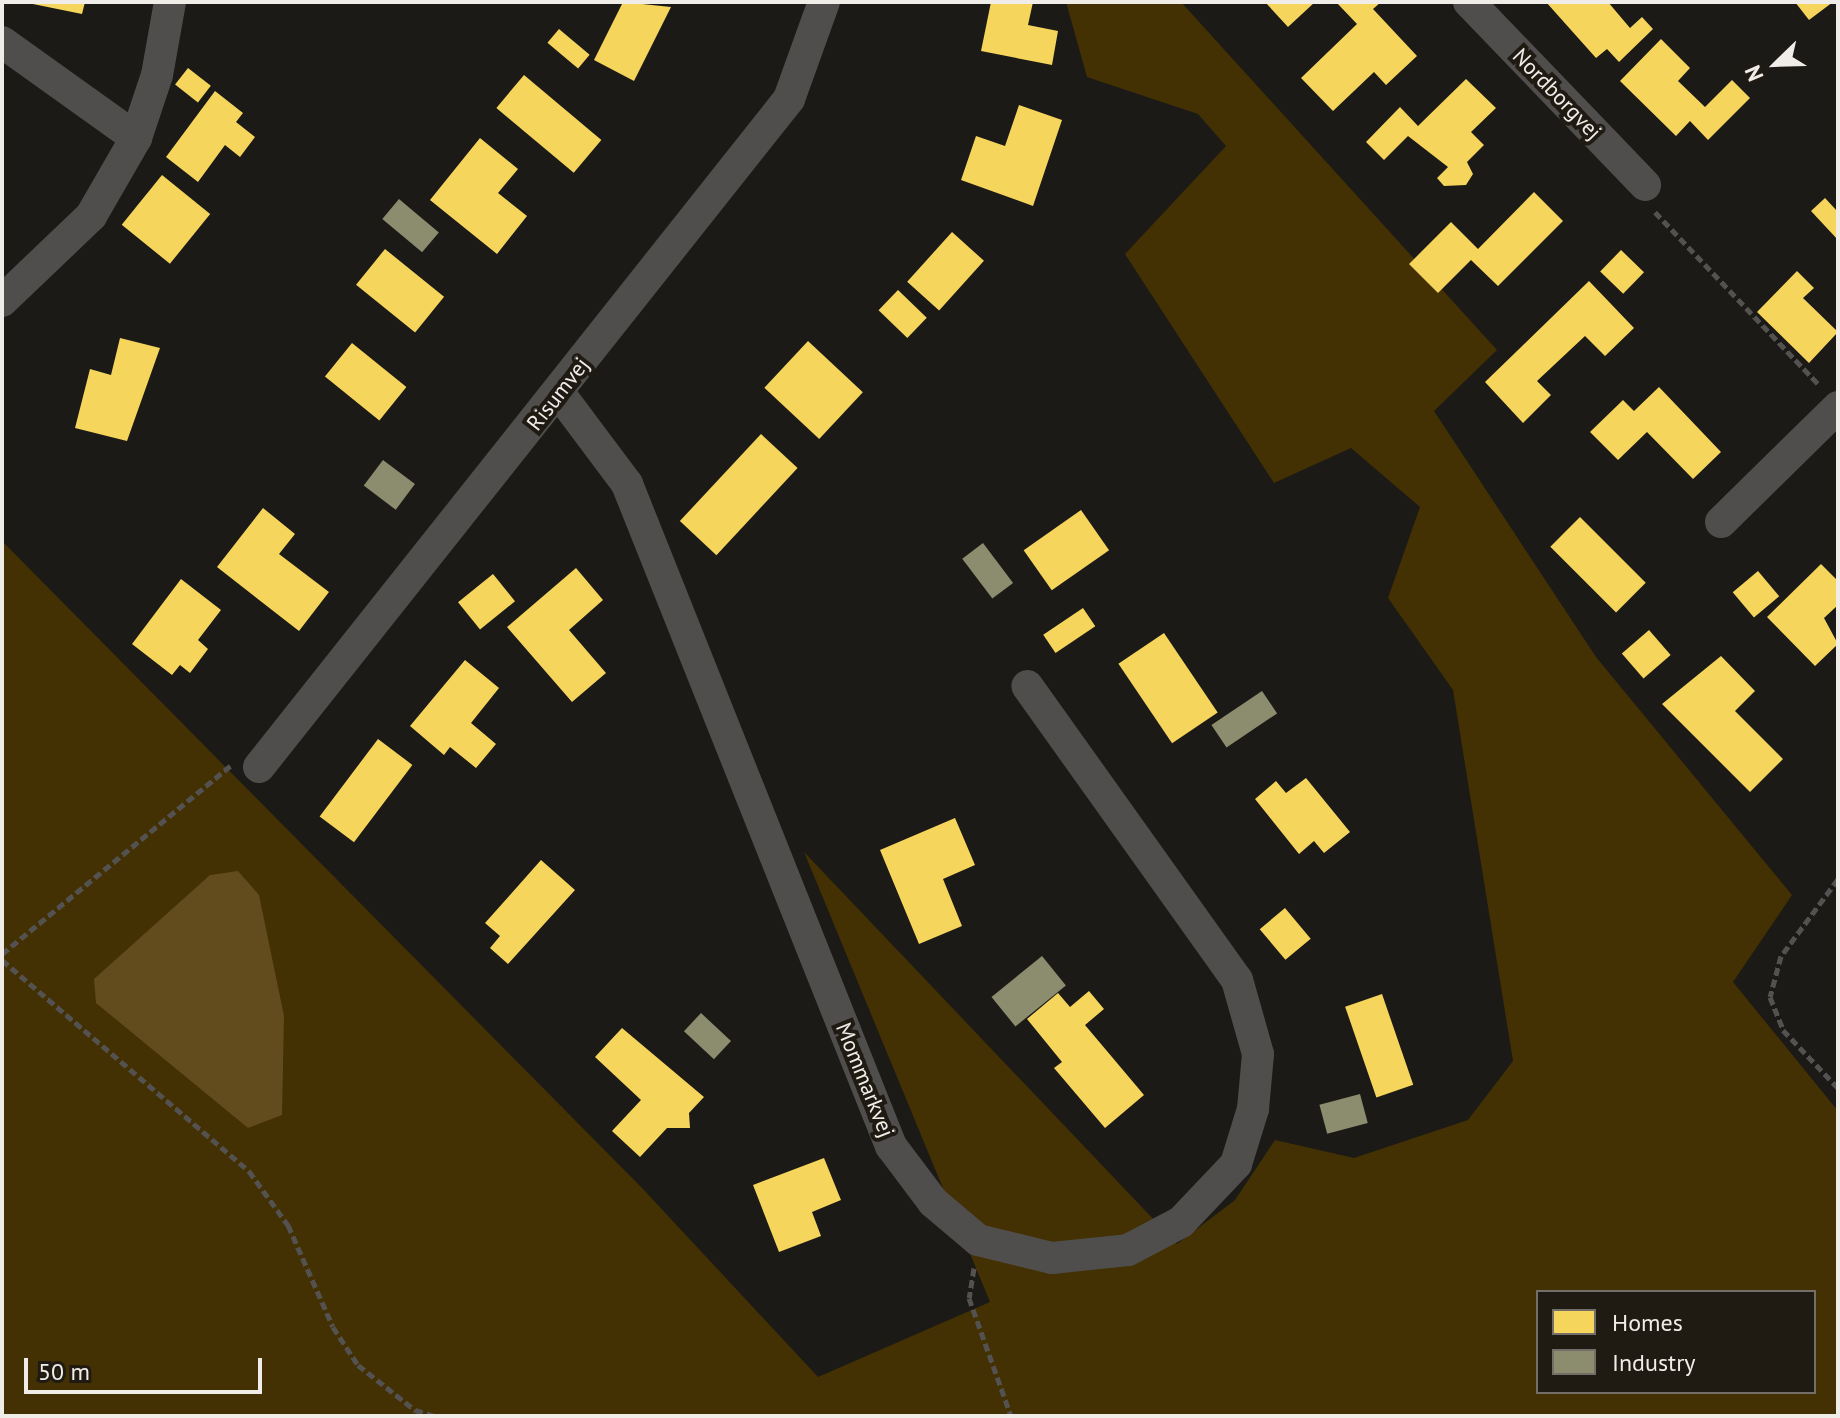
<!DOCTYPE html>
<html>
<head>
<meta charset="utf-8">
<style>
  body { margin:0 }
  #map { position:relative; width:1840px; height:1418px; overflow:hidden; background:#1c1a16; font-family:"PT Sans",sans-serif }
  div>[style] { position:absolute }
  [style*='--x'] { left:calc(var(--x)*1px); top:calc(var(--y)*1px); width:calc(var(--w)*1px); rotate:calc(var(--a)*1deg) }
  .green>* { inset:0; background:#433003 }
  .water>* { inset:0; background:#624b1c }
  .homes>* { inset:0; background:#f6d55c; transform-origin:0 0 }
  .industry>* { inset:0; background:#8c8c6e; transform-origin:0 0 }
  .path>* { height:5px; margin-top:-2.5px; transform-origin:0; background:repeating-linear-gradient(90deg,#535251 0 8px,transparent 0 12px) }
  .minor>* { height:32px; margin:-16px; padding:0 16px; transform-origin:16px; border-radius:16px; background:#4f4e4c }
  span { translate:-50% -50%; white-space:nowrap; text-align:center; line-height:1.15; -webkit-text-stroke:8px #1f1b13; paint-order:stroke }
  .street-label { font-size:22px; color:#f0ede8 }
  .frame { position:absolute; inset:0; border:4px solid #f0ede8; pointer-events:none }
  .legend { position:absolute; left:1536px; top:1290px; width:280px; height:104px; box-sizing:border-box; background:#1f1b13; border:2px solid #736f68; margin:0; padding:10px 14px; list-style:none; font-size:24px; color:#f0ede8 }
  .legend li { display:flex; align-items:center; gap:16px; height:40px }
  .legend b { width:40px; border:2px solid #736f68 }
  .north { position:absolute; left:1736px; top:24px; width:80px; height:80px; -webkit-text-stroke:6px #1f1b13; paint-order:stroke; rotate:247deg; font-size:22px; font-weight:700; line-height:32px; text-align:center; color:#f0ede8 }
  .north::after { content:''; display:block; margin:auto; width:28px; height:36px; background:#f0ede8; clip-path:polygon(50% 0,100% 100%,50% 72%,0 100%) }
  .scale { position:absolute; left:24px; top:1358px; width:238px; height:36px; box-sizing:border-box; border:4px solid #f0ede8; border-top:0; padding-left:10px; font-size:24px; line-height:28px; white-space:nowrap; color:#f0ede8; -webkit-text-stroke:6px #1f1b13; paint-order:stroke }
</style>
</head>
<body>
<div id="map">
  <div class="green">
    <div style="clip-path:polygon(evenodd,1066px 2px,1181px 2px,1497px 350px,1434px 411px,1596px 657px,1792px 895px,1733px 982px,1838px 1111px,1838px 1416px,4px 1416px,2px 541px,643px 1189px,818px 1377px,990px 1302px,804px 852px,1177px 1244px,1235px 1200px,1275px 1140px,1354px 1158px,1468px 1120px,1513px 1061px,1453px 690px,1388px 598px,1420px 507px,1351px 448px,1274px 483px,1125px 254px,1226px 146px,1198px 114px,1087px 77px,1066px 2px,1538px 1292px,1814px 1292px,1814px 1392px,1538px 1392px,1538px 1292px)"></div>
  </div>
  <div class="water">
    <div style="clip-path:polygon(238px 871px,259px 895px,284px 1016px,282px 1115px,248px 1128px,96px 1003px,94px 979px,210px 875px)"></div>
  </div>
  <div class="homes">
    <div style="clip-path:polygon(23px 2px,85px 2px,82px 14px)"></div>
    <div style="clip-path:polygon(623px 2px,671px 7px,634px 81px,594px 60px)"></div>
    <div style="clip-path:polygon(991px 2px,1033px 2px,1028px 25px,1058px 31px,1052px 65px,981px 51px)"></div>
    <div style="clip-path:polygon(1265px 2px,1315px 2px,1288px 27px)"></div>
    <div style="clip-path:polygon(1336px 2px,1381px 2px,1373px 9px,1417px 56px,1386px 85px,1374px 72px,1333px 111px,1301px 78px,1357px 24px)"></div>
    <div style="clip-path:polygon(1546px 2px,1608px 2px,1630px 28px,1642px 17px,1653px 29px,1619px 62px,1607px 49px,1596px 58px)"></div>
    <div style="clip-path:polygon(1795px 2px,1833px 2px,1809px 20px)"></div>
    <div style="left:559px;top:29px;width:40px;height:18px;rotate:40deg"></div>
    <div style="clip-path:polygon(1661px 39px,1690px 68px,1678px 81px,1705px 107px,1732px 80px,1750px 98px,1708px 140px,1690px 121px,1676px 136px,1620px 81px)"></div>
    <div style="left:188px;top:68px;width:29px;height:21px;rotate:38deg"></div>
    <div style="left:524px;top:75px;width:101px;height:43px;rotate:40deg"></div>
    <div style="clip-path:polygon(1466px 79px,1496px 108px,1471px 132px,1484px 145px,1467px 162px,1473px 174px,1466px 185px,1444px 186px,1437px 178px,1448px 167px,1408px 136px,1384px 160px,1366px 142px,1400px 107px,1418px 126px)"></div>
    <div style="clip-path:polygon(215px 91px,243px 113px,236px 122px,255px 137px,240px 157px,225px 145px,198px 182px,166px 157px)"></div>
    <div style="clip-path:polygon(1019px 105px,1062px 120px,1033px 206px,961px 180px,976px 136px,1005px 146px)"></div>
    <div style="clip-path:polygon(480px 138px,518px 169px,498px 193px,527px 216px,497px 254px,430px 200px)"></div>
    <div style="left:162px;top:175px;width:62px;height:64px;rotate:39deg"></div>
    <div style="clip-path:polygon(1534px 192px,1563px 221px,1498px 286px,1471px 260px,1438px 293px,1409px 264px,1451px 222px,1478px 249px)"></div>
    <div style="clip-path:polygon(1825px 198px,1838px 212px,1838px 240px,1811px 211px)"></div>
    <div style="left:952px;top:232px;width:43px;height:67px;rotate:42deg"></div>
    <div style="left:385px;top:249px;width:76px;height:46px;rotate:39deg"></div>
    <div style="left:1621px;top:250px;width:32px;height:30px;rotate:44deg"></div>
    <div style="clip-path:polygon(1797px 271px,1814px 288px,1803px 298px,1838px 332px,1809px 363px,1757px 312px)"></div>
    <div style="clip-path:polygon(1589px 281px,1634px 328px,1605px 356px,1585px 336px,1537px 381px,1551px 395px,1523px 423px,1485px 382px)"></div>
    <div style="left:898px;top:290px;width:40px;height:28px;rotate:44deg"></div>
    <div style="clip-path:polygon(120px 338px,160px 348px,127px 441px,75px 428px,90px 369px,111px 375px)"></div>
    <div style="left:808px;top:341px;width:75px;height:64px;rotate:43deg"></div>
    <div style="left:352px;top:343px;width:70px;height:43px;rotate:39deg"></div>
    <div style="clip-path:polygon(1659px 387px,1721px 452px,1693px 479px,1647px 432px,1618px 460px,1590px 432px,1623px 400px,1634px 411px)"></div>
    <div style="left:761px;top:434px;width:50px;height:119px;rotate:43deg"></div>
    <div style="clip-path:polygon(263px 508px,295px 534px,279px 554px,329px 592px,299px 631px,217px 567px)"></div>
    <div style="left:1081px;top:510px;width:49px;height:70px;rotate:55deg"></div>
    <div style="left:1580px;top:517px;width:93px;height:42px;rotate:45deg"></div>
    <div style="clip-path:polygon(1821px 564px,1838px 581px,1838px 605px,1824px 618px,1838px 644px,1815px 666px,1767px 617px)"></div>
    <div style="clip-path:polygon(576px 568px,603px 600px,569px 630px,606px 673px,572px 702px,507px 627px)"></div>
    <div style="left:1758px;top:571px;width:33px;height:33px;rotate:50deg"></div>
    <div style="left:493px;top:574px;width:35px;height:45px;rotate:51deg"></div>
    <div style="clip-path:polygon(181px 579px,221px 610px,198px 640px,208px 649px,190px 673px,180px 665px,172px 675px,132px 644px)"></div>
    <div style="left:1083px;top:608px;width:22px;height:48px;rotate:56deg"></div>
    <div style="left:1649px;top:630px;width:33px;height:36px;rotate:49deg"></div>
    <div style="left:1164px;top:633px;width:96px;height:55px;rotate:56deg"></div>
    <div style="clip-path:polygon(1721px 656px,1755px 691px,1735px 711px,1783px 759px,1750px 792px,1662px 704px)"></div>
    <div style="clip-path:polygon(465px 660px,499px 688px,471px 723px,496px 744px,476px 768px,450px 747px,444px 755px,410px 726px)"></div>
    <div style="left:378px;top:739px;width:43px;height:97px;rotate:37deg"></div>
    <div style="clip-path:polygon(1306px 778px,1350px 832px,1324px 853px,1314px 841px,1299px 854px,1255px 799px,1276px 781px,1286px 793px)"></div>
    <div style="clip-path:polygon(955px 818px,975px 865px,943px 879px,962px 926px,919px 944px,880px 850px)"></div>
    <div style="clip-path:polygon(541px 860px,575px 890px,508px 964px,490px 948px,500px 936px,485px 923px)"></div>
    <div style="left:1285px;top:908px;width:40px;height:33px;rotate:50deg"></div>
    <div style="clip-path:polygon(1089px 991px,1104px 1009px,1085px 1025px,1144px 1095px,1105px 1128px,1054px 1068px,1062px 1062px,1027px 1019px,1058px 993px,1070px 1007px)"></div>
    <div style="left:1382px;top:994px;width:96px;height:39px;rotate:71deg"></div>
    <div style="clip-path:polygon(622px 1028px,704px 1097px,689px 1113px,690px 1128px,667px 1128px,640px 1157px,612px 1131px,641px 1100px,595px 1057px)"></div>
    <div style="clip-path:polygon(824px 1158px,841px 1200px,812px 1212px,821px 1236px,779px 1252px,753px 1185px)"></div>
  </div>
  <div class="industry">
    <div style="left:399px;top:199px;width:52px;height:26px;rotate:40deg"></div>
    <div style="left:383px;top:460px;width:40px;height:32px;rotate:37deg"></div>
    <div style="left:983px;top:543px;width:50px;height:26px;rotate:53deg"></div>
    <div style="left:1262px;top:691px;width:27px;height:61px;rotate:56deg"></div>
    <div style="left:1042px;top:956px;width:38px;height:65px;rotate:51deg"></div>
    <div style="left:701px;top:1013px;width:41px;height:25px;rotate:43deg"></div>
    <div style="left:1360px;top:1094px;width:30px;height:42px;rotate:75deg"></div>
  </div>
  <div class="path">
    <div style="--x:1655;--y:212;--w:238;--a:46.5"></div>
    <div style="--x:1838;--y:879;--w:96;--a:126.5"></div>
    <div style="--x:1781;--y:956;--w:42;--a:105"></div>
    <div style="--x:1770;--y:997;--w:35;--a:68"></div>
    <div style="--x:1783;--y:1030;--w:80;--a:46.5"></div>
    <div style="--x:2;--y:954;--w:296;--a:-39.5"></div>
    <div style="--x:2;--y:960;--w:325;--a:40.5"></div>
    <div style="--x:249;--y:1171;--w:67;--a:54.2"></div>
    <div style="--x:288;--y:1225;--w:111;--a:66.2"></div>
    <div style="--x:333;--y:1327;--w:45;--a:56.7"></div>
    <div style="--x:358;--y:1365;--w:73;--a:38.3"></div>
    <div style="--x:415;--y:1410;--w:21;--a:17"></div>
    <div style="--x:974;--y:1268;--w:30;--a:99"></div>
    <div style="--x:969;--y:1298;--w:125;--a:70.4"></div>
  </div>
  <div class="minor">
    <div style="--x:1469;--y:2;--w:254;--a:46.1"></div>
    <div style="--x:2;--y:42;--w:165;--a:35.6"></div>
    <div style="--x:2;--y:301;--w:123;--a:-43.7"></div>
    <div style="--x:91;--y:216;--w:90;--a:-60"></div>
    <div style="--x:136;--y:138;--w:66;--a:-71.6"></div>
    <div style="--x:157;--y:75;--w:74;--a:-79.9"></div>
    <div style="--x:559;--y:393;--w:114;--a:53.2"></div>
    <div style="--x:627;--y:484;--w:713;--a:68.26"></div>
    <div style="--x:891;--y:1146;--w:70;--a:53.1"></div>
    <div style="--x:933;--y:1202;--w:59;--a:40.2"></div>
    <div style="--x:978;--y:1240;--w:76;--a:13.7"></div>
    <div style="--x:1052;--y:1258;--w:76;--a:-6"></div>
    <div style="--x:1128;--y:1250;--w:60;--a:-27.8"></div>
    <div style="--x:1181;--y:1222;--w:80;--a:-46.5"></div>
    <div style="--x:1236;--y:1164;--w:58;--a:-72.8"></div>
    <div style="--x:1253;--y:1109;--w:55;--a:-84.8"></div>
    <div style="--x:1258;--y:1054;--w:77;--a:-105.8"></div>
    <div style="--x:1237;--y:980;--w:361;--a:-125.5"></div>
    <div style="--x:1721;--y:522;--w:164;--a:-44.5"></div>
    <div style="--x:259;--y:767;--w:853;--a:-51.57"></div>
    <div style="--x:789;--y:99;--w:103;--a:-70.2"></div>
  </div>
  <div class="street-label">
    <span style="left:1557px;top:94px;rotate:46deg">Nordborgvej</span>
    <span style="left:558px;top:394px;rotate:-52deg">Risumvej</span>
    <span style="left:865px;top:1080px;rotate:68deg">Mommarkvej</span>
  </div>
  <div class="frame"></div>
  <ul class="legend">
  <li><b style="height:22px;background:#f6d55c"></b>Homes</li>
  <li><b style="height:22px;background:#8c8c6e"></b>Industry</li>
  </ul>
  <div class="north">N</div>
  <div class="scale">50 m</div>
</div>
</body>
</html>
